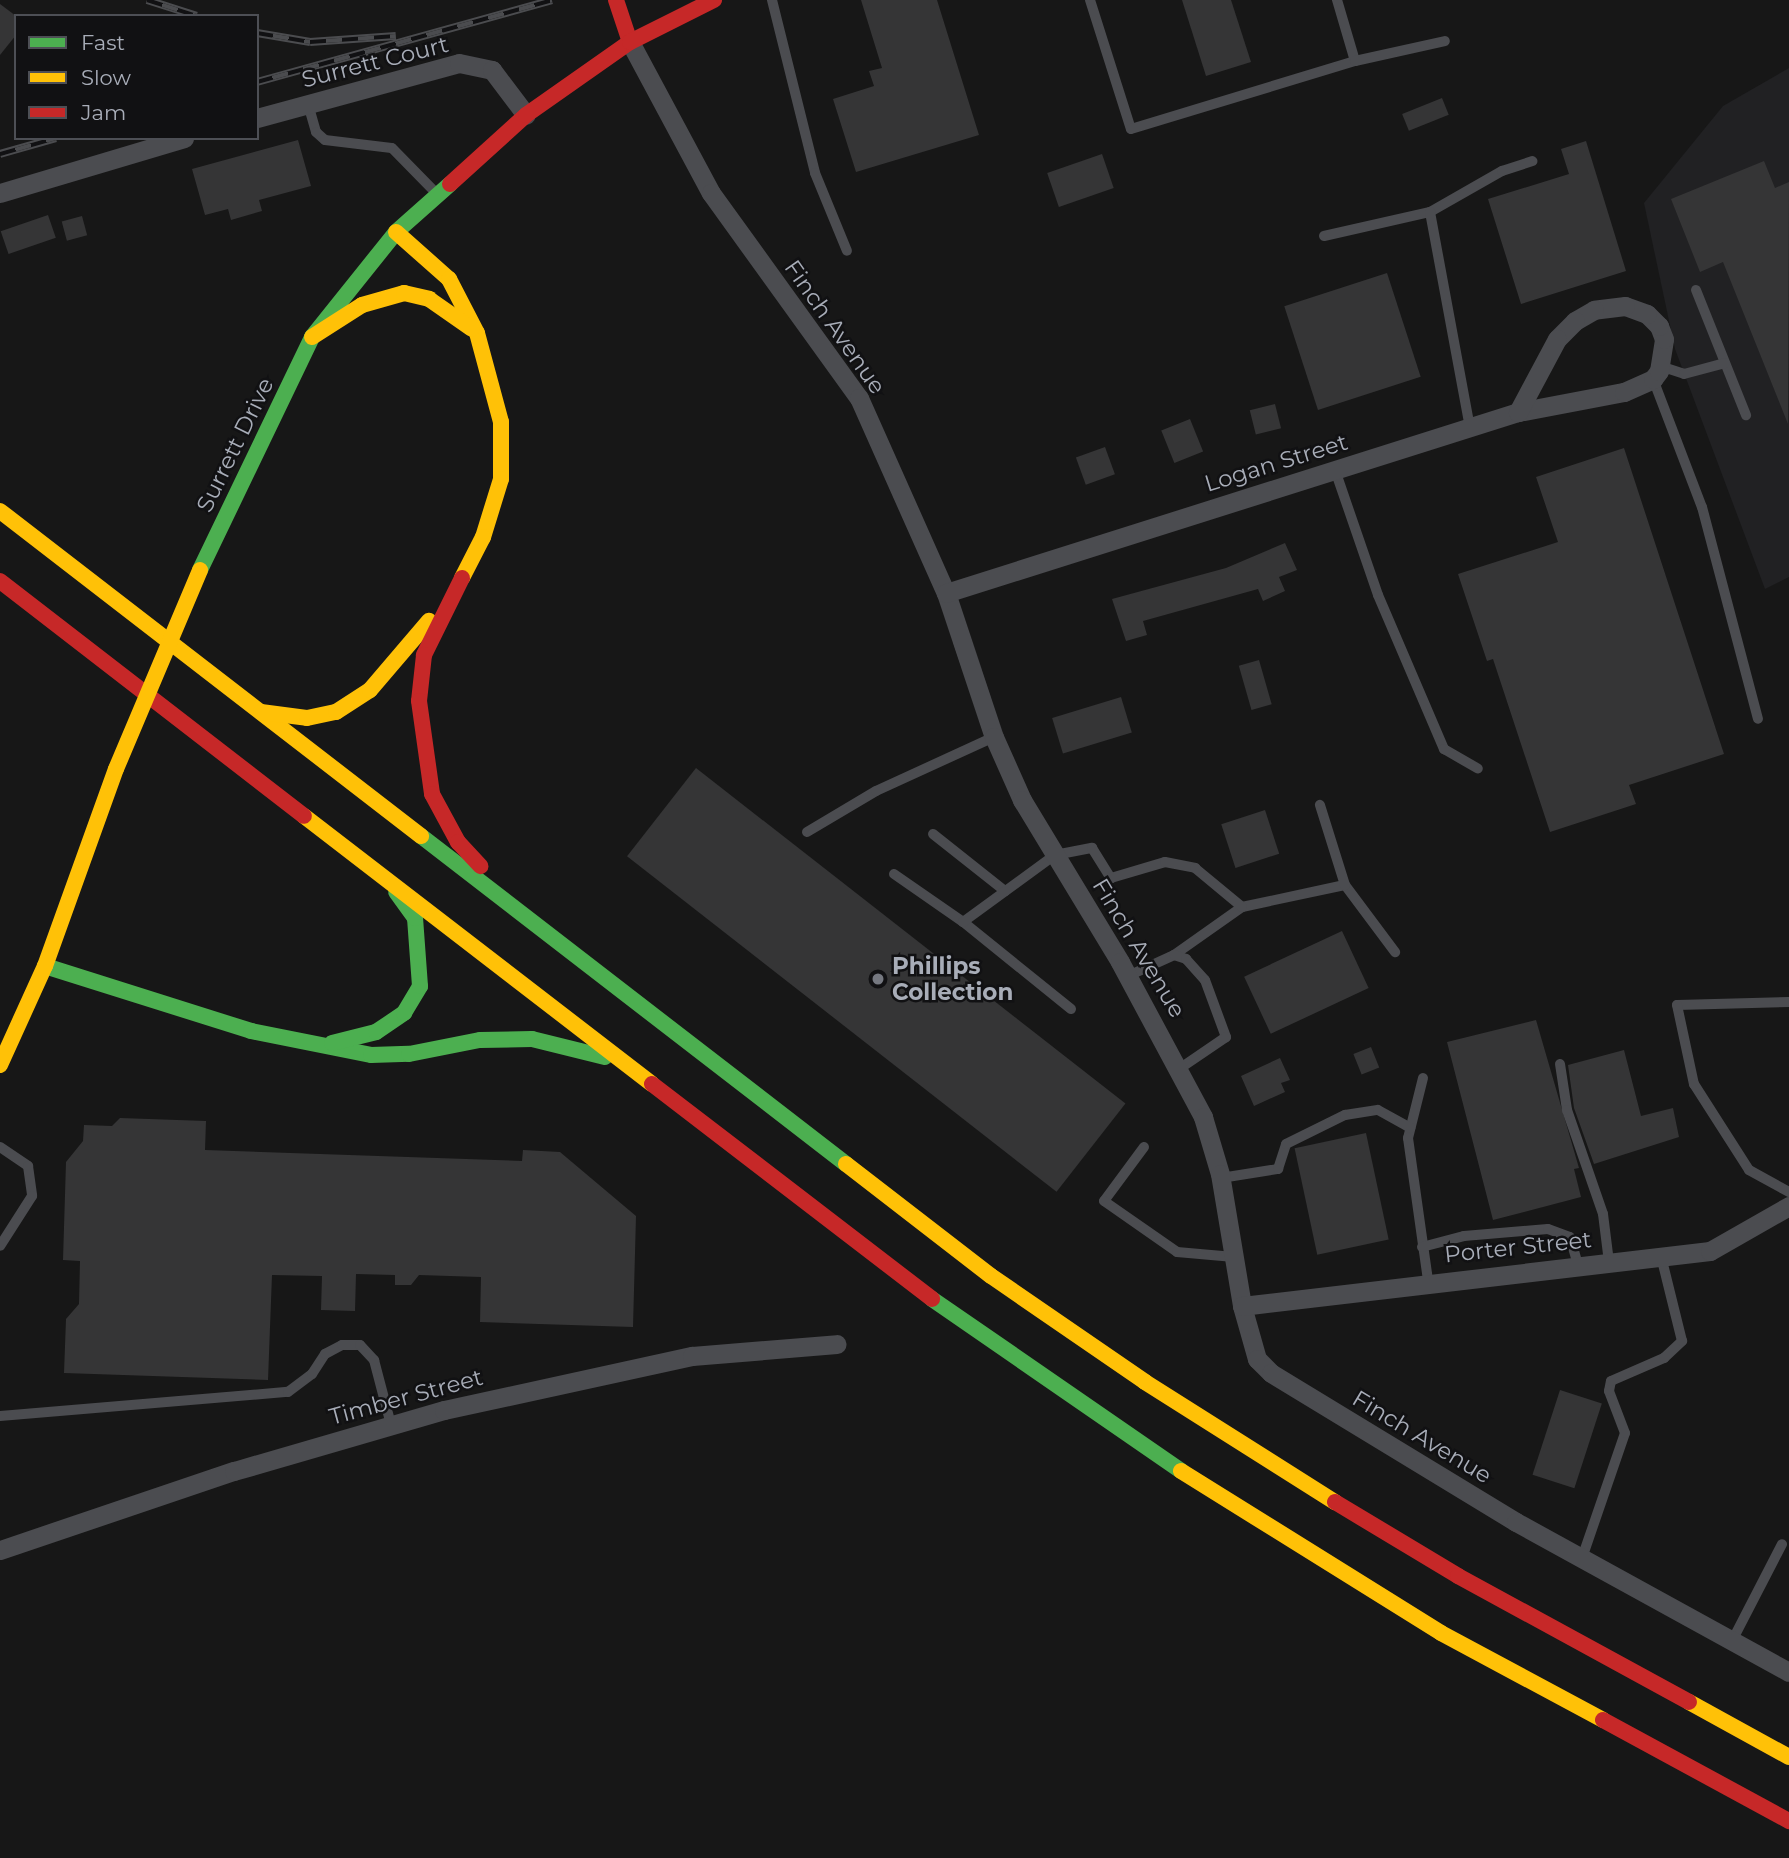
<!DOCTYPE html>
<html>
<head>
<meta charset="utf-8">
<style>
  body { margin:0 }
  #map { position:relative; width:1789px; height:1858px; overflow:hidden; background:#171717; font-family:Montserrat,sans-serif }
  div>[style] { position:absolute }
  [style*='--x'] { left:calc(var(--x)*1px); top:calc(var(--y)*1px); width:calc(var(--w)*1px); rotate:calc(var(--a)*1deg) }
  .built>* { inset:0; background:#212123 }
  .building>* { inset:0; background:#353536; transform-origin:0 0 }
  .lane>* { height:10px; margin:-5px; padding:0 5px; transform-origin:5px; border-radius:5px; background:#4b4c50 }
  .street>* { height:19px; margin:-9.5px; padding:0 9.5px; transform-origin:9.5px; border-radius:9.5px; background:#4b4c50 }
  .fast>* { height:16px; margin:-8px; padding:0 8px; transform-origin:8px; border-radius:8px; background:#4caf50 }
  .slow>* { height:16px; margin:-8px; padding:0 8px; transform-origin:8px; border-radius:8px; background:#ffc107 }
  .jam>* { height:16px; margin:-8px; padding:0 8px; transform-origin:8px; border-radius:8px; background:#c62828 }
  .rail>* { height:8px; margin-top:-4px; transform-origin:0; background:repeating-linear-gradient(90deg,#111113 0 16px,#4b4c4f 0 32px); box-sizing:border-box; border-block:2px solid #4b4c4f }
  .slow-bridge>* { height:16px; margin:-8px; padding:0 8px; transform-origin:8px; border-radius:8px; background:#ffc107 }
  .dots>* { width:19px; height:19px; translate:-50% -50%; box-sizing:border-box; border:4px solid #111113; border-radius:50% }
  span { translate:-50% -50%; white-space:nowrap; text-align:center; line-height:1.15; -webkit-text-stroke:5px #111113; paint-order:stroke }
  .street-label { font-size:23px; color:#a8adb8 }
  .poi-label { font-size:23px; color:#a8adb8; font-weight:700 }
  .left { translate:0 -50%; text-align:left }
  .legend { position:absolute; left:14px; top:14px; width:245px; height:126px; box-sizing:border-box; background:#111113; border:2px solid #4d4f55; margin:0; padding:9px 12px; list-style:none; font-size:21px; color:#a8adb8 }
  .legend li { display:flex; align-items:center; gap:14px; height:35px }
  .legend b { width:35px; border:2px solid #4d4f55 }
</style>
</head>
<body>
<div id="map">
  <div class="built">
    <div style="clip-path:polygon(1789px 68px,1789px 577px,1765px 589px,1675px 349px,1644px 203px,1723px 106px)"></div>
  </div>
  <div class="building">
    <div style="clip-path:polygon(861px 0,937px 0,979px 135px,856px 172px,833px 99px,874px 86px,869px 71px,882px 68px)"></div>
    <div style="clip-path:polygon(1182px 0,1231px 0,1251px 62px,1206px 76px)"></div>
    <div style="clip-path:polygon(0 4px,16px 16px,16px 35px,0 55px)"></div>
    <div style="left:1442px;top:98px;width:18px;height:43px;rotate:68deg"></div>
    <div style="clip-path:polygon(298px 140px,311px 186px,259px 200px,262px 211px,231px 220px,228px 209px,205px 215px,192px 169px)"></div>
    <div style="clip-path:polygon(1586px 141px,1626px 271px,1521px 304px,1488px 199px,1569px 174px,1561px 149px)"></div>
    <div style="left:1102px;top:154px;width:36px;height:58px;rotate:71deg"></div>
    <div style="clip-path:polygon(1764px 161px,1775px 188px,1789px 182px,1788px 424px,1723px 262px,1700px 272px,1671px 199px)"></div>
    <div style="left:48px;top:215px;width:24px;height:50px;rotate:71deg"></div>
    <div style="left:82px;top:216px;width:20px;height:21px;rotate:75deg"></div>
    <div style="left:1387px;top:273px;width:109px;height:108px;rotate:72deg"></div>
    <div style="left:1275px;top:404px;width:25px;height:26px;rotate:76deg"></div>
    <div style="left:1190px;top:419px;width:35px;height:31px;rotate:68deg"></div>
    <div style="left:1105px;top:447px;width:29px;height:31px;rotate:70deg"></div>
    <div style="clip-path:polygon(1624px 448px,1724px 754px,1629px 785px,1636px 804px,1550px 832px,1493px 659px,1487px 661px,1458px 574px,1558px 542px,1536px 477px)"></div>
    <div style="clip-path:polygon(1285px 543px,1297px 570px,1279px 577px,1285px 591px,1263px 601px,1258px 589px,1143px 621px,1147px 635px,1126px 641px,1112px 599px,1226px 568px)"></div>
    <div style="left:1259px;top:660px;width:46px;height:21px;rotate:74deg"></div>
    <div style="left:1121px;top:697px;width:37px;height:72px;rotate:73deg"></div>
    <div style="left:696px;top:768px;width:545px;height:112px;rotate:38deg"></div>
    <div style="left:1265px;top:810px;width:46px;height:46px;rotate:72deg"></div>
    <div style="left:1342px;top:931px;width:63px;height:108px;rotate:65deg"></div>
    <div style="clip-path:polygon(1536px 1020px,1579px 1168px,1574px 1169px,1581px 1197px,1493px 1220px,1447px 1042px)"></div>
    <div style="left:1371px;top:1047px;width:22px;height:19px;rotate:68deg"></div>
    <div style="clip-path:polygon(1624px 1050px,1641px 1116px,1673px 1108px,1679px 1137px,1594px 1164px,1574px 1108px,1568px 1065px)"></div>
    <div style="clip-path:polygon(1280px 1058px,1290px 1080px,1281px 1083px,1285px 1092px,1254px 1106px,1241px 1076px)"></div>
    <div style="clip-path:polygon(120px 1118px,206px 1121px,205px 1150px,522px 1161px,523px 1150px,560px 1152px,636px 1216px,633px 1327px,480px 1322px,481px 1277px,419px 1275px,411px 1285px,395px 1285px,395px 1275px,356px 1274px,355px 1311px,321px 1310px,322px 1276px,272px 1275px,268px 1380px,64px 1373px,66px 1319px,79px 1304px,80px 1261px,63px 1260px,66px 1162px,83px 1141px,84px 1125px,112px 1126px)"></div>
    <div style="left:1366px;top:1133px;width:109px;height:73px;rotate:78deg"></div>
    <div style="left:1560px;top:1390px;width:44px;height:89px;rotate:18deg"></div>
  </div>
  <div class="lane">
    <div style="--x:772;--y:0;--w:178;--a:76"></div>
    <div style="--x:815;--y:173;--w:84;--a:67.7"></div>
    <div style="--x:1090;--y:0;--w:135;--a:72.4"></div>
    <div style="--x:1131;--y:129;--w:234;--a:-16.9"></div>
    <div style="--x:1355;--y:61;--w:64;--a:-106.4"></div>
    <div style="--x:1355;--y:61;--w:92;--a:-12.5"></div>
    <div style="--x:308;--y:104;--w:29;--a:74"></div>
    <div style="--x:316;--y:132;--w:12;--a:42"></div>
    <div style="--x:325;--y:140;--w:67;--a:6.8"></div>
    <div style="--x:392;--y:148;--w:64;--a:45.6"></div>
    <div style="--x:1430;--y:212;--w:83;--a:-29.7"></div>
    <div style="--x:1502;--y:171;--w:32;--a:-18"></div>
    <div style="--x:1324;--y:236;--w:109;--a:-12.8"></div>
    <div style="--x:1430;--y:212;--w:219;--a:79.5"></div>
    <div style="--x:1696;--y:290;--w:135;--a:68.2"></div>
    <div style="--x:1660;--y:366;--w:25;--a:18"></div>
    <div style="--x:1684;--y:374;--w:42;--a:-15"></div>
    <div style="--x:1653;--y:379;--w:137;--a:69.1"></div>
    <div style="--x:1702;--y:507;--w:219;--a:75.2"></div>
    <div style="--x:1335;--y:470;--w:132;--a:71"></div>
    <div style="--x:1378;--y:595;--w:168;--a:66.8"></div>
    <div style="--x:1444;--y:749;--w:39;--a:30"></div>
    <div style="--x:807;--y:832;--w:80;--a:-30.7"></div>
    <div style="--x:876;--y:791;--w:130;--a:-24.6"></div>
    <div style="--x:933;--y:834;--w:92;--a:38.4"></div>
    <div style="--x:894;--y:874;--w:84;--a:34.8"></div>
    <div style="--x:1345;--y:885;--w:84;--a:53.3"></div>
    <div style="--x:1174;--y:955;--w:83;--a:-35.2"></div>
    <div style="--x:1242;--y:907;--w:105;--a:-12.1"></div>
    <div style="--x:1345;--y:885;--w:84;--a:-107.4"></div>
    <div style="--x:1128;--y:976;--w:51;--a:-24.5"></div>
    <div style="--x:1174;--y:955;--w:13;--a:18"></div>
    <div style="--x:1186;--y:959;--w:28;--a:48"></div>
    <div style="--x:1205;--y:980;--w:61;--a:69.8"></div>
    <div style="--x:1226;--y:1037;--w:57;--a:145.8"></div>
    <div style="--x:1789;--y:1002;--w:112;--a:178.5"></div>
    <div style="--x:1677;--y:1005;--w:81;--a:77.9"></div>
    <div style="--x:1694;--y:1084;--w:102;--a:57.4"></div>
    <div style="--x:1749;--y:1170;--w:46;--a:28.8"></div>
    <div style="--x:1071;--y:1009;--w:139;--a:-141.1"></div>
    <div style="--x:963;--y:922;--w:114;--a:-36.1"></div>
    <div style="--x:1055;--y:855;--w:38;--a:-11"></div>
    <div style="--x:1092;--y:848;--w:36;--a:58"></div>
    <div style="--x:1111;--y:878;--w:56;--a:-16.5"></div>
    <div style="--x:1165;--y:862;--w:31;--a:11"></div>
    <div style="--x:1195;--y:868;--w:61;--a:39.7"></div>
    <div style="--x:1560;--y:1064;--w:47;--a:81.3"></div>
    <div style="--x:1567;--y:1110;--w:110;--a:70.9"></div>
    <div style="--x:1603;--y:1214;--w:48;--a:82.9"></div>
    <div style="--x:1423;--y:1078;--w:62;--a:104"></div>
    <div style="--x:1408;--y:1138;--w:144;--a:82"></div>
    <div style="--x:0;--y:1147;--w:34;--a:34"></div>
    <div style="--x:28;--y:1166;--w:30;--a:82"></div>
    <div style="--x:32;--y:1196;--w:59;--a:122.6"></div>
    <div style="--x:1144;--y:1147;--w:67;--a:126.5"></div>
    <div style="--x:1104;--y:1201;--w:89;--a:34.9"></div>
    <div style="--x:1177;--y:1252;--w:57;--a:5"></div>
    <div style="--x:1221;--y:1178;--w:58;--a:-9"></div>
    <div style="--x:1278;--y:1169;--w:26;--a:-72"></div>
    <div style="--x:1286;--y:1144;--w:66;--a:-26.2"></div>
    <div style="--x:1345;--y:1115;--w:33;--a:-9"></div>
    <div style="--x:1378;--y:1110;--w:37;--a:29"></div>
    <div style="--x:1422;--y:1247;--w:43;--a:-14.7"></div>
    <div style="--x:1464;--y:1236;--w:84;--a:-4.8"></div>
    <div style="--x:1548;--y:1229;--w:23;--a:20"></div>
    <div style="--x:1570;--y:1237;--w:29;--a:74"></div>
    <div style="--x:0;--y:1416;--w:289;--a:-4.8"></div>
    <div style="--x:288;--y:1392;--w:30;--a:-37"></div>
    <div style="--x:312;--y:1374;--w:24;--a:-57"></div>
    <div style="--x:325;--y:1354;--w:19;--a:-28"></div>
    <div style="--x:342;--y:1345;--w:18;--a:0"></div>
    <div style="--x:360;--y:1345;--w:21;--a:47"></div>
    <div style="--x:374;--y:1360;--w:67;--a:75.3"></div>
    <div style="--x:1582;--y:1558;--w:132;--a:-71"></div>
    <div style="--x:1625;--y:1433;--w:45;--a:-110.9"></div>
    <div style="--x:1609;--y:1391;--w:10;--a:-79"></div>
    <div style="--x:1611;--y:1381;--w:58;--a:-23.5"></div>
    <div style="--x:1664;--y:1358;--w:25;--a:-43"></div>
    <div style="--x:1682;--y:1341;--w:88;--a:-103.9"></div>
    <div style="--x:1732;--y:1641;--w:109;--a:-62.7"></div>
  </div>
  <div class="street">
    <div style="--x:630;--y:42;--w:171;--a:61.8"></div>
    <div style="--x:711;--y:193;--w:253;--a:54.2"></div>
    <div style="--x:859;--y:398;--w:214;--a:66"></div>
    <div style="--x:946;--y:593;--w:152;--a:71.6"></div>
    <div style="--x:994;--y:737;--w:69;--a:66"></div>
    <div style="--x:1022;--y:800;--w:189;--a:58.8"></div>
    <div style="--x:1120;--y:962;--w:176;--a:61.8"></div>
    <div style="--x:1203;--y:1117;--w:59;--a:73.4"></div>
    <div style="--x:1220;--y:1174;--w:134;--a:80.5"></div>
    <div style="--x:1242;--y:1306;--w:55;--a:74.2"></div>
    <div style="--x:1257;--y:1359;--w:20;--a:45"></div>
    <div style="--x:1271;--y:1373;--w:287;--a:31.3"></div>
    <div style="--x:1516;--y:1522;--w:311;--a:28.8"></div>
    <div style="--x:257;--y:118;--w:209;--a:-15.2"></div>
    <div style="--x:459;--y:63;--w:34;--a:12"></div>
    <div style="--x:492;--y:70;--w:56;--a:52.9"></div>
    <div style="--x:0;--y:193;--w:192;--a:-16.6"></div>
    <div style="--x:946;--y:593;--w:600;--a:-17.56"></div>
    <div style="--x:1518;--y:412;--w:108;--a:-10.7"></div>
    <div style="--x:1624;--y:392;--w:32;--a:-24"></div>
    <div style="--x:1653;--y:379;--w:10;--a:-53"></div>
    <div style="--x:1659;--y:371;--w:32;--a:-81"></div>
    <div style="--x:1664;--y:339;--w:14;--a:-111"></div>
    <div style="--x:1659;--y:326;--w:17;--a:-135"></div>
    <div style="--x:1647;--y:314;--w:23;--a:-160"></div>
    <div style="--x:1625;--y:306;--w:31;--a:173"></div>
    <div style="--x:1594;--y:310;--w:22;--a:150"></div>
    <div style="--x:1575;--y:321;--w:25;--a:135"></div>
    <div style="--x:1557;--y:339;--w:83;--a:118.1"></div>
    <div style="--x:1242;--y:1306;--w:471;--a:-6.7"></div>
    <div style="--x:1710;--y:1251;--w:91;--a:-29.7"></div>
    <div style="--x:0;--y:1550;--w:247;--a:-18.7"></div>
    <div style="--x:234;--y:1471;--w:219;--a:-16.2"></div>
    <div style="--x:444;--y:1410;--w:254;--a:-12.3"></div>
    <div style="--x:692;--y:1356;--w:145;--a:-4.7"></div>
  </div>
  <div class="fast">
    <div style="--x:200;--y:570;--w:259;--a:-64.3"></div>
    <div style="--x:312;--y:337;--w:134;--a:-51.3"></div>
    <div style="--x:396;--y:232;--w:72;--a:-41.6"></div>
    <div style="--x:421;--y:836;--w:537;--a:37.66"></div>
    <div style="--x:45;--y:966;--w:216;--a:17.5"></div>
    <div style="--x:251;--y:1031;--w:122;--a:11.3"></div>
    <div style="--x:371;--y:1055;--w:38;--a:-2"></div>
    <div style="--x:409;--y:1054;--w:72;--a:-11.2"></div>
    <div style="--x:480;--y:1040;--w:52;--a:-1.1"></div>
    <div style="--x:532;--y:1039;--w:75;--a:13.9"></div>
    <div style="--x:332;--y:1043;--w:45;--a:-14"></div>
    <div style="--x:376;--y:1032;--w:34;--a:-34"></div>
    <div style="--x:404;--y:1013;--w:31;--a:-59"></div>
    <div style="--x:420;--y:986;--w:68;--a:-94.2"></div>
    <div style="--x:415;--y:918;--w:32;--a:-126"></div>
    <div style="--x:932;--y:1299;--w:303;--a:34.6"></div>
  </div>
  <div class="slow">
    <div style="--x:396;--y:232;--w:71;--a:41.6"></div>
    <div style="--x:449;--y:279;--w:61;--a:62.6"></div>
    <div style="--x:477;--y:333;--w:92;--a:74.9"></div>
    <div style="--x:501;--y:422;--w:57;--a:90"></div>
    <div style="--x:501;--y:479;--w:61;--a:107.2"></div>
    <div style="--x:483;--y:537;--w:46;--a:117.1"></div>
    <div style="--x:312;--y:337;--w:59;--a:-32.6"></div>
    <div style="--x:362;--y:305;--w:44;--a:-15.9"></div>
    <div style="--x:404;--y:293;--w:26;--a:13"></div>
    <div style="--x:429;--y:299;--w:52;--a:34.9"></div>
    <div style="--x:0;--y:511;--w:532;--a:37.67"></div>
    <div style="--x:261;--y:712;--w:46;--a:7.4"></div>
    <div style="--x:307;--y:718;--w:30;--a:-12"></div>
    <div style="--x:336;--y:712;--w:40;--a:-32.9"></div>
    <div style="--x:370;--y:690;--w:91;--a:-49.5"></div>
    <div style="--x:304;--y:816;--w:439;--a:37.6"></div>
    <div style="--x:0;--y:1065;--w:109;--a:-65.6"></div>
    <div style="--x:45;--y:966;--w:209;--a:-70.2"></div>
    <div style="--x:846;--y:1164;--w:183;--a:37.7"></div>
    <div style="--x:991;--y:1276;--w:187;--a:34.5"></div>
    <div style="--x:1145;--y:1382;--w:225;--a:32.3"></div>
    <div style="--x:1181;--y:1471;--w:306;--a:31.9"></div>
    <div style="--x:1441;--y:1633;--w:184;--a:28.2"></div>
    <div style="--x:1689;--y:1702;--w:114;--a:28.8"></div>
  </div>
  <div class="jam">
    <div style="--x:616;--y:0;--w:44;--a:71.6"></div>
    <div style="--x:450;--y:184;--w:103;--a:-42.2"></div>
    <div style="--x:526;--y:115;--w:127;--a:-35.1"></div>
    <div style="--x:630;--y:42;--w:94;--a:-26.6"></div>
    <div style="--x:462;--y:578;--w:86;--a:116.3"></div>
    <div style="--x:424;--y:655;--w:46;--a:96.2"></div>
    <div style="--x:419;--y:701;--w:94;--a:82"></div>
    <div style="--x:432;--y:794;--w:55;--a:61.6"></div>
    <div style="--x:458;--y:842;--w:33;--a:47"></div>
    <div style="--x:0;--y:581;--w:384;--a:37.7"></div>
    <div style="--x:652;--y:1084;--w:353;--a:37.5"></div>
    <div style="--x:1335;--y:1502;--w:144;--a:31"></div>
    <div style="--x:1458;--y:1576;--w:263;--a:28.6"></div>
    <div style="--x:1603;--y:1720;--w:212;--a:28.5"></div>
  </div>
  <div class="rail">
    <div style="--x:147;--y:0;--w:52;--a:17.7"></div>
    <div style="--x:257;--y:33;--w:54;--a:9.6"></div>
    <div style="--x:310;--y:42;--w:86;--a:-4"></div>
    <div style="--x:257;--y:82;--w:306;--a:-15.5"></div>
    <div style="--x:0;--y:154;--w:58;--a:-15.9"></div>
  </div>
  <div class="slow-bridge">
    <div style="--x:116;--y:769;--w:216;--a:-67.1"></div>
  </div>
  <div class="dots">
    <div style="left:878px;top:979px;background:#757880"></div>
  </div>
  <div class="street-label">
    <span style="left:375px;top:62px;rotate:-14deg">Surrett Court</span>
    <span style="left:835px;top:327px;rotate:55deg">Finch Avenue</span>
    <span style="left:235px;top:445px;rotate:-64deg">Surrett Drive</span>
    <span style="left:1276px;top:463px;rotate:-17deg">Logan Street</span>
    <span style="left:1139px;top:948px;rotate:59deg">Finch Avenue</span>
    <span style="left:1518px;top:1247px;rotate:-6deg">Porter Street</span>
    <span style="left:406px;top:1397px;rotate:-15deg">Timber Street</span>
    <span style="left:1422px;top:1437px;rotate:31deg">Finch Avenue</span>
  </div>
  <div class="poi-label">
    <span class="left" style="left:892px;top:979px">Phillips<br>Collection</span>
  </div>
  <ul class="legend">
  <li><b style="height:9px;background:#4caf50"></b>Fast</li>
  <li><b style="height:9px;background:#ffc107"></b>Slow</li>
  <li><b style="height:9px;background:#c62828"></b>Jam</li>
  </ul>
</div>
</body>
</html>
